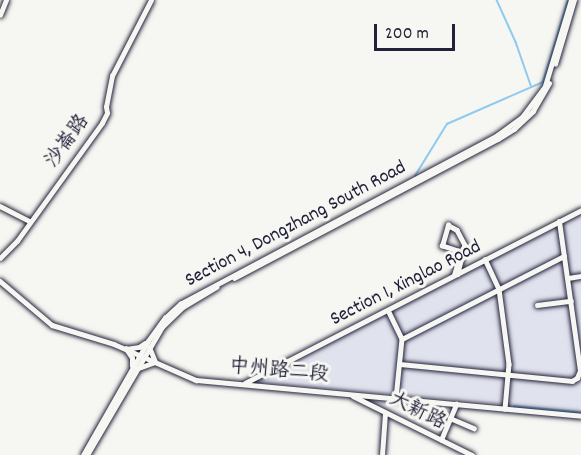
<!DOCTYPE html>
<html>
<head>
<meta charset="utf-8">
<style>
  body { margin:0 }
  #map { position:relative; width:581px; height:455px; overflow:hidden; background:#f6f6f2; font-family:Dekko,"LXGW WenKai TC",sans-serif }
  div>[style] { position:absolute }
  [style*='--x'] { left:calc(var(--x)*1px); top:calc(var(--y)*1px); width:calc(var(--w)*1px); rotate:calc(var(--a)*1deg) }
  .built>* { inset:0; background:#e0e2ee }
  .stream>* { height:1.5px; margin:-0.75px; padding:0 0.75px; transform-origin:0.75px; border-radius:0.75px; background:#90caef }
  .canal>* { height:3px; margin:-1.5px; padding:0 1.5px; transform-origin:1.5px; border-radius:1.5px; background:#90caef }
  .roads { filter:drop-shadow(0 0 2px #22223b) drop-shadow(0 0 2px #22223b) }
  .minor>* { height:4.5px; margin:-2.25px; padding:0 2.25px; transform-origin:2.25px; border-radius:2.25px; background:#f6f6f2 }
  span { translate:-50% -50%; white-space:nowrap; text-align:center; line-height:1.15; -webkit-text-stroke:6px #f6f6f2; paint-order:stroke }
  .street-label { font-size:20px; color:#22223b }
  .scale { position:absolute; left:374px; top:24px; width:81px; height:27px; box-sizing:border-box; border:3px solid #22223b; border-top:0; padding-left:8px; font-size:18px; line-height:21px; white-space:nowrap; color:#22223b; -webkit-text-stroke:4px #f6f6f2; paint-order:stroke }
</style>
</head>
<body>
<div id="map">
  <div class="built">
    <div style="clip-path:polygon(581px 212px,581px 411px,254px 382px,259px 378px)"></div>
  </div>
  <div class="stream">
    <div style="--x:497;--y:0;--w:46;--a:65.7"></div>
    <div style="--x:516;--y:42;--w:46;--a:70.8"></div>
    <div style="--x:415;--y:176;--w:61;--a:-58.4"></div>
    <div style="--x:447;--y:124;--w:105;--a:-23.6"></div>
    <div style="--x:543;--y:82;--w:86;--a:-73"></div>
  </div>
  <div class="canal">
    <div style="--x:514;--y:406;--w:67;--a:5.1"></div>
  </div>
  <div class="roads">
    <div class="minor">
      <div style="--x:0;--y:15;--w:16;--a:-68"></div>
      <div style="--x:555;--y:64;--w:67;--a:-73.5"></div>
      <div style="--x:0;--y:206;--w:34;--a:27"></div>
      <div style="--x:0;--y:258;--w:24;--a:-45"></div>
      <div style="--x:17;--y:241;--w:145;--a:-54.2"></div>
      <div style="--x:102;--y:123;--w:11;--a:-63"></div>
      <div style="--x:107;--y:113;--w:6;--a:-99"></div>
      <div style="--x:106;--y:107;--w:32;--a:-79"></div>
      <div style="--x:112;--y:76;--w:85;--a:-62.8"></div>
      <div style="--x:485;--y:259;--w:33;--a:65"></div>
      <div style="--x:499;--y:289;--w:76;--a:82.4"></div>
      <div style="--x:509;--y:364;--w:45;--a:95.1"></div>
      <div style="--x:454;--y:275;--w:24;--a:-73"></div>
      <div style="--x:461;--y:252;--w:20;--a:-162"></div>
      <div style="--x:442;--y:246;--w:22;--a:-74"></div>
      <div style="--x:448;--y:225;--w:10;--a:29"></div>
      <div style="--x:457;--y:230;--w:17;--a:62"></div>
      <div style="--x:465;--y:245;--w:30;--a:104"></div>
      <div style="--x:234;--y:278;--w:298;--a:-27.8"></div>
      <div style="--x:498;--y:139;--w:19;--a:-32"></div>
      <div style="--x:514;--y:129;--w:26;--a:-43"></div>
      <div style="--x:533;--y:111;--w:32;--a:-60"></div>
      <div style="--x:568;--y:278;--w:13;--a:-9"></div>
      <div style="--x:0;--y:281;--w:68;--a:40.2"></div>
      <div style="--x:52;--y:325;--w:65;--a:17"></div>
      <div style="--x:114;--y:344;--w:90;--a:23.7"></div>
      <div style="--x:196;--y:380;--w:387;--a:5.3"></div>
      <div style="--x:537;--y:305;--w:34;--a:-7"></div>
      <div style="--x:388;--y:310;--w:32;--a:64"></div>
      <div style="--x:402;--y:339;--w:59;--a:95.8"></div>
      <div style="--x:402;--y:339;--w:182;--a:-27.1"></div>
      <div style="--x:400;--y:364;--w:173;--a:5.6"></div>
      <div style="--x:572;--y:381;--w:6;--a:-31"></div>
      <div style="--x:577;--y:378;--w:8;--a:-67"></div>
      <div style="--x:580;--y:371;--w:151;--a:-98"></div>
      <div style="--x:132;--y:366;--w:8;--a:-90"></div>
      <div style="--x:132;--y:358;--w:11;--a:-124"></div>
      <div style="--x:126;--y:349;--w:13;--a:-9"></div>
      <div style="--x:139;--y:347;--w:7;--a:-34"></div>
      <div style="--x:136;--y:369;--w:20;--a:-20"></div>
      <div style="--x:155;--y:362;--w:16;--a:-112"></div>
      <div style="--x:245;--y:383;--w:378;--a:-27.2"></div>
      <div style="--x:353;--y:396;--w:133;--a:26.4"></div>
      <div style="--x:450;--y:418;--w:26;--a:23"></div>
      <div style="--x:441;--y:440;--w:39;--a:-67"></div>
      <div style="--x:83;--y:455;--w:131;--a:-60.3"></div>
      <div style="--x:148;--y:341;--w:29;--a:-54"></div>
      <div style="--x:165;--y:318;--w:21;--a:-43"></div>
      <div style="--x:180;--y:304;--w:358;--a:-28"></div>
      <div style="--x:496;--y:136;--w:32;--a:-36"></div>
      <div style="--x:522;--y:117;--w:39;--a:-53"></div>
      <div style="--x:545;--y:86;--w:90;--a:-73.2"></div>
      <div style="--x:87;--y:455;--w:148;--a:-59.6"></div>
      <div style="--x:162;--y:327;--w:29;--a:-44"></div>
      <div style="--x:183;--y:307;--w:39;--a:-31"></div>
      <div style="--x:382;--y:455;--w:42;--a:-85.9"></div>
    </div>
  </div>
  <div class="street-label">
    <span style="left:68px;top:142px;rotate:-54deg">沙崙路</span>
    <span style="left:296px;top:225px;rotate:-28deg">Section 4, Dongzhang South Road</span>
    <span style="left:406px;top:284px;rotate:-27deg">Section 1, Xinglao Road</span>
    <span style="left:279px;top:372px;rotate:5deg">中州路二段</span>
    <span style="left:417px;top:412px;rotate:26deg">大新路</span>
  </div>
  <div class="scale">200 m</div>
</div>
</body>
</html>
